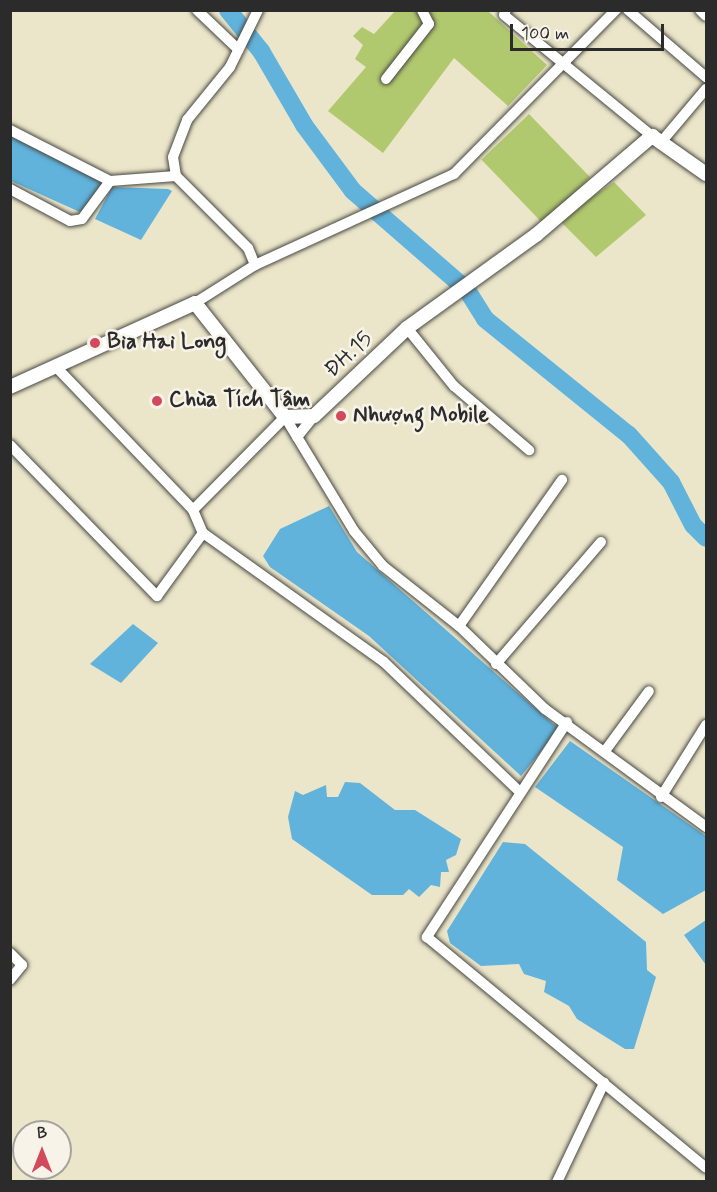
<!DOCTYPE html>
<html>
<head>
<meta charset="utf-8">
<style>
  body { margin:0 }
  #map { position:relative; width:717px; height:1192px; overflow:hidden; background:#ebe6c9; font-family:Mynerve,sans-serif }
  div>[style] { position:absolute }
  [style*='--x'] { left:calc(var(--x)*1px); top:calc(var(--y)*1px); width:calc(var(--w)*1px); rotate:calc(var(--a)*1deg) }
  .green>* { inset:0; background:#b1c96e; transform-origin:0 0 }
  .water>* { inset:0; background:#61b3dc }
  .river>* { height:18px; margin:-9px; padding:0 9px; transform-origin:9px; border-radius:9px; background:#61b3dc }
  .roads { filter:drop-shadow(0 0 2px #484743) drop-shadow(0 0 2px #484743) }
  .minor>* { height:10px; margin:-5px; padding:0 5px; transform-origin:5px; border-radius:5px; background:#fff }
  .major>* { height:14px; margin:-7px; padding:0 7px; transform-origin:7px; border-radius:7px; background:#fff }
  .dots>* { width:16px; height:16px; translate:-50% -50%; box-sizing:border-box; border:3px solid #f7f3e8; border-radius:50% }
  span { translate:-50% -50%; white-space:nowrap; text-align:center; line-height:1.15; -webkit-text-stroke:5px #f7f3e8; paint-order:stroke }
  .poi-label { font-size:22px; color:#2b2b2b; font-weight:700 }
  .left { translate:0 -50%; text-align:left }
  .street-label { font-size:22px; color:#2b2b2b }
  .frame { position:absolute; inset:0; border:12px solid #2b2b2b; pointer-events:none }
  .north { position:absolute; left:12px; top:1120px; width:60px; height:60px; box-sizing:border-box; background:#f7f3e8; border:2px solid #a5a39c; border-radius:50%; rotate:0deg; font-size:16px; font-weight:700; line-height:24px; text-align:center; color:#2b2b2b }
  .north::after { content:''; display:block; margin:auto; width:21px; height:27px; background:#d1495b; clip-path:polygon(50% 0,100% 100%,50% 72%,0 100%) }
  .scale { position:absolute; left:510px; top:24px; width:154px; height:27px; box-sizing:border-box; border:3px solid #2b2b2b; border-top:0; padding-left:8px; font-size:18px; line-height:21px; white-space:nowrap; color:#2b2b2b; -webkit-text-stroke:4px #f7f3e8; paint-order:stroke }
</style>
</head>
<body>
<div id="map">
  <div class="green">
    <div style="clip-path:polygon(395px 11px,488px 11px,547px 65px,508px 106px,454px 58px,383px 153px,328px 111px,366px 67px,355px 59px,363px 45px,353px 36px,362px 27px,374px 34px)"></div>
    <div style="left:529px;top:114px;width:88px;height:66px;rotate:46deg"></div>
    <div style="clip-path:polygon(614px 182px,646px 215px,596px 257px,559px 220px)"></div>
  </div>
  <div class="water">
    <div style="clip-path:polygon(10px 133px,102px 182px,82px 213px,11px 181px)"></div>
    <div style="clip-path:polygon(112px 187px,168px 189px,172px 191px,141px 240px,95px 219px)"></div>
    <div style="clip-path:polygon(329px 506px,357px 552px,559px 729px,521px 776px,369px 636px,270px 567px,263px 556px,280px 529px)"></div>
    <div style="clip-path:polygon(133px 624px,158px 643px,121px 683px,90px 664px)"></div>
    <div style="clip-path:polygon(570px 741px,706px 836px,706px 890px,663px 914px,617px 880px,623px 847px,535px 787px)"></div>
    <div style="clip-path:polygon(345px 782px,360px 783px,395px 810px,415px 810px,461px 839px,456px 855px,446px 860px,449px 872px,441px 872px,440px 887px,431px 885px,419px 897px,409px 889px,403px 895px,372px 895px,292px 839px,288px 817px,295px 791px,303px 795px,326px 785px,327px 797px,338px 797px)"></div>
    <div style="clip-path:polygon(503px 842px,525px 844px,646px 942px,647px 970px,656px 977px,634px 1049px,625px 1049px,577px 1019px,569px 1006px,544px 992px,546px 981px,524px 974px,519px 964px,481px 966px,450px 943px,447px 931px)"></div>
    <div style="clip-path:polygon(706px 920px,706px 965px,684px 935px)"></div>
  </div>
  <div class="river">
    <div style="--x:228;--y:10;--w:53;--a:51.2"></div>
    <div style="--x:261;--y:51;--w:86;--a:59.8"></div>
    <div style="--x:304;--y:125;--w:82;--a:53.4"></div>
    <div style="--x:353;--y:191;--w:151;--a:41"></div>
    <div style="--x:467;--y:290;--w:34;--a:58"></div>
    <div style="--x:485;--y:319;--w:185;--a:38.9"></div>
    <div style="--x:629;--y:435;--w:63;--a:48.2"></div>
    <div style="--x:671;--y:482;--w:48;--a:62.9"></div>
    <div style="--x:693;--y:525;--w:18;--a:45"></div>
  </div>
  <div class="roads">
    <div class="minor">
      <div style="--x:197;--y:10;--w:57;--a:43.6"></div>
      <div style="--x:506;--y:10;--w:5;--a:112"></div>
      <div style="--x:504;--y:15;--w:191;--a:39.3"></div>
      <div style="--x:628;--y:10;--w:103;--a:40.7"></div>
      <div style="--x:700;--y:10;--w:8;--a:45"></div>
      <div style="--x:386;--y:79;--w:70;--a:-52"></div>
      <div style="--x:429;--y:24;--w:16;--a:-117"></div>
      <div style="--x:10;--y:130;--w:112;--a:27"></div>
      <div style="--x:110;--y:181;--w:66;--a:-4.3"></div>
      <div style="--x:662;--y:141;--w:68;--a:-49.8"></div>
      <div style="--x:10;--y:189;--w:68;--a:28.1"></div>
      <div style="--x:70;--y:221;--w:12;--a:-9"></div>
      <div style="--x:82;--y:219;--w:47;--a:-53.6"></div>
      <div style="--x:255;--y:265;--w:219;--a:-24.6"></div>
      <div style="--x:454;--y:174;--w:231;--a:-45.4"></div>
      <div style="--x:195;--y:303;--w:71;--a:-32.3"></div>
      <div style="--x:255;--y:265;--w:18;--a:-112"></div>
      <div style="--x:248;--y:248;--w:102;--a:-135"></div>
      <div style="--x:176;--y:176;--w:19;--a:-99"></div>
      <div style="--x:173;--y:157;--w:40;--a:-69"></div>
      <div style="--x:187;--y:120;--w:68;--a:-50.9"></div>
      <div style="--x:230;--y:67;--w:64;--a:-63.8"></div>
      <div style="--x:407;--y:328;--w:75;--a:51"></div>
      <div style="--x:454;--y:386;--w:99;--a:40.5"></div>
      <div style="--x:58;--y:369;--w:195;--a:46.2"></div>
      <div style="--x:193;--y:510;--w:25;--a:67"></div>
      <div style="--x:203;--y:533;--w:222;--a:35.5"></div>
      <div style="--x:384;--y:662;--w:185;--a:43.7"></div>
      <div style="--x:297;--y:437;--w:27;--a:-51"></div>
      <div style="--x:10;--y:445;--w:211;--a:45.8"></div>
      <div style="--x:157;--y:596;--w:78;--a:-53.9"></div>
      <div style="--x:193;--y:510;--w:131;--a:-45.3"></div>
      <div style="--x:285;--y:417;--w:133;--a:58.8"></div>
      <div style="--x:354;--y:531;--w:45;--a:50.4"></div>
      <div style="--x:383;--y:566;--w:97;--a:38.3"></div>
      <div style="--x:459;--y:626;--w:120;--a:44"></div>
      <div style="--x:545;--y:709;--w:200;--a:36.2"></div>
      <div style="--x:459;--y:626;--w:179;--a:-54.8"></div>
      <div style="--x:496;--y:664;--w:161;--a:-49.3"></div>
      <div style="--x:567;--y:722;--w:257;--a:123.1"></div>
      <div style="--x:427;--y:937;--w:362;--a:39.6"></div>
      <div style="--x:605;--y:751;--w:74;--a:-53.7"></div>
      <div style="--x:661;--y:797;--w:85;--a:-58"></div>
      <div style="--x:10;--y:953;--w:17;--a:45"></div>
      <div style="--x:22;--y:965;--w:19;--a:129"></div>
      <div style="--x:557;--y:1182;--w:110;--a:-64.6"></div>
    </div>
    <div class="major">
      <div style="--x:10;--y:387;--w:203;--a:-24.4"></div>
      <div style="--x:195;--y:303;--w:145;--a:51.7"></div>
      <div style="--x:285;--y:417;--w:29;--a:-2"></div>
      <div style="--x:314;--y:416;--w:128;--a:-43.4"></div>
      <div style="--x:407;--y:328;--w:159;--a:-35.8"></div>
      <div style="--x:536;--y:235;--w:153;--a:-40.5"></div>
      <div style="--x:652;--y:136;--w:66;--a:35.1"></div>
    </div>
  </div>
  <div class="dots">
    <div style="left:95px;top:343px;background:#d1495b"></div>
    <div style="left:157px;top:401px;background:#d1495b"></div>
    <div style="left:341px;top:416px;background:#d1495b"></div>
  </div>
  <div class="poi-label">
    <span class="left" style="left:107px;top:343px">Bia Hai Long</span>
    <span class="left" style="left:169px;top:401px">Chùa Tích Tâm</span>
    <span class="left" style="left:353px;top:416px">Nhượng Mobile</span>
  </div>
  <div class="street-label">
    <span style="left:349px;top:355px;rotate:-43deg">ĐH.15</span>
  </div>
  <div class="frame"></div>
  <div class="north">B</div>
  <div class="scale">100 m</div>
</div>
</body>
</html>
